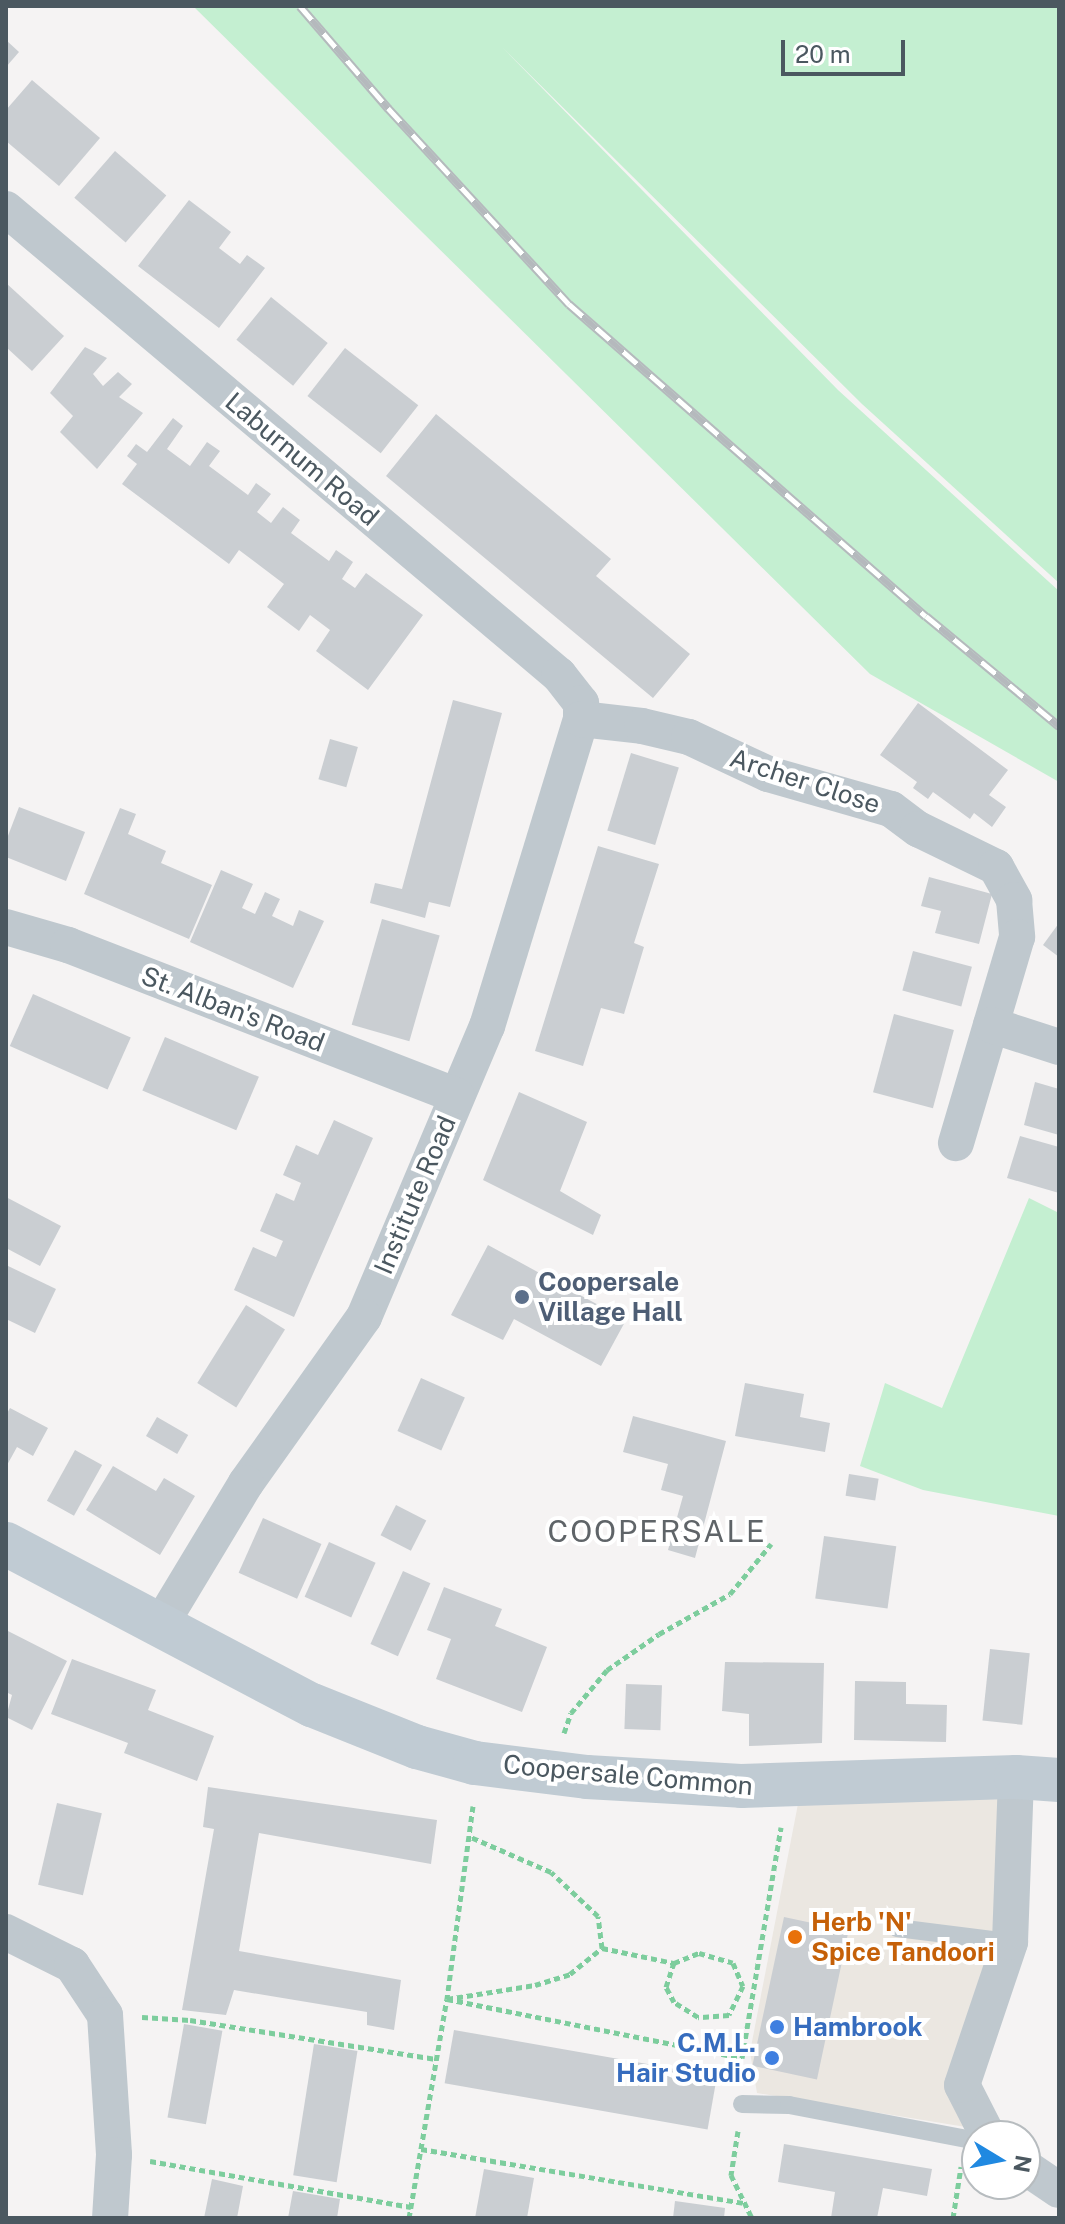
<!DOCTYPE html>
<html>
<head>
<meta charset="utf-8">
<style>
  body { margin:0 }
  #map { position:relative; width:1065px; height:2224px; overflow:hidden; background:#f5f3f3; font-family:"Public Sans",sans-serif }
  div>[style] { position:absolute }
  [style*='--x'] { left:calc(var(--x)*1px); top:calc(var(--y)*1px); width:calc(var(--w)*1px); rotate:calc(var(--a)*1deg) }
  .commercial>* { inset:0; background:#ebe7e1 }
  .green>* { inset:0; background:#c4efd1 }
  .building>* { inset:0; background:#caced2; transform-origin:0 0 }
  .path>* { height:5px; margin-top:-2.5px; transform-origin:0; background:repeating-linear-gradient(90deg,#7dcd9d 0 6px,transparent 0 10px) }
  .lane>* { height:18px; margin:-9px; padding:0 9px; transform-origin:9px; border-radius:9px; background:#bfc8ce }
  .street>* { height:36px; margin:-18px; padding:0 18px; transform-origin:18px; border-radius:18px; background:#bfc8ce }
  .secondary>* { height:44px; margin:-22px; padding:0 22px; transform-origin:22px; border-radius:22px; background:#c0cbd3 }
  .rail>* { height:9px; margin-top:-4.5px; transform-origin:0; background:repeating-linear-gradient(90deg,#fff 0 18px,#b5b9bd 0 36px); box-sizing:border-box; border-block:2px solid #b5b9bd }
  .dots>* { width:22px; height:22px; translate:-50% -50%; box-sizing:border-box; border:4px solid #fff; border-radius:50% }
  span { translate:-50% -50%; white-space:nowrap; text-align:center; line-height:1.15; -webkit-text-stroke:8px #fff; paint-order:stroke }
  .street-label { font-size:26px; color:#4b5860 }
  .service-label { font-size:26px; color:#4e5e75; font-weight:700 }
  .left { translate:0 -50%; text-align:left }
  .food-label { font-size:26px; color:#c56008; font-weight:700 }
  .shop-label { font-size:26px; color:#366cbe; font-weight:700 }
  .right { translate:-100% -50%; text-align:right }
  .quarter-label { font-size:30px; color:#5f6468; letter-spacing:2px }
  .frame { position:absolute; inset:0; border:8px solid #4b5860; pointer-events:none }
  .north { position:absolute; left:961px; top:2120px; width:80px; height:80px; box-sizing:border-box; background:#fff; border:2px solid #b7bcbf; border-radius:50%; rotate:100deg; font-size:22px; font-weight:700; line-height:32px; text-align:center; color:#4b5860 }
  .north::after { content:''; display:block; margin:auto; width:28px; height:36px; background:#2089e1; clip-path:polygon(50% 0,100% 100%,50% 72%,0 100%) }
  .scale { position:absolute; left:781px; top:40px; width:124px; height:36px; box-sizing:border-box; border:4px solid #4b5860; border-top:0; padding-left:10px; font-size:24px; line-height:28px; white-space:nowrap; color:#4b5860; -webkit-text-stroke:6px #fff; paint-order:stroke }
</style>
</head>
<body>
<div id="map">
  <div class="commercial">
    <div style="clip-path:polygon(803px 1778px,1009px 1785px,972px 2128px,757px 2093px,750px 2052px)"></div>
  </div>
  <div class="green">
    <div style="clip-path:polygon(193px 6px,1059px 6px,1059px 583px,862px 404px,502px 47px,838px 390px,1059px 591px,1059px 782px,870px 674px)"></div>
    <div style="clip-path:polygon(1029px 1198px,1059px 1213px,1059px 1516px,923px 1490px,860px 1466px,885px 1383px,942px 1408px)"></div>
  </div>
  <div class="building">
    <div style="clip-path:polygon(6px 40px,19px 52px,6px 67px)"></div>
    <div style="clip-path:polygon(32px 80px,100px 138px,59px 186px,6px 141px,6px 110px)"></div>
    <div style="left:115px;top:151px;width:68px;height:62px;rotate:41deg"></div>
    <div style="clip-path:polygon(189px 200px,231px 232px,219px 248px,240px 264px,247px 255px,265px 268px,219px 328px,138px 266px)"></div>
    <div style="clip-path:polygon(6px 283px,64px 336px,32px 371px,6px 347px)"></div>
    <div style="left:271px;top:297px;width:73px;height:55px;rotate:39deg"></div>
    <div style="clip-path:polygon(85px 347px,107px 358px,93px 374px,103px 386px,118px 372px,132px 384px,119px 397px,143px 413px,97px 469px,60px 432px,73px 416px,50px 393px)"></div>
    <div style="left:345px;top:348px;width:93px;height:61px;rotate:38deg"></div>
    <div style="clip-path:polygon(436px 414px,611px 559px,596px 576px,690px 654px,653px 698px,386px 476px)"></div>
    <div style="clip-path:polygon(173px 418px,183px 426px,167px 449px,190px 466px,207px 442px,220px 451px,209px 466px,248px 495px,256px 483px,271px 494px,257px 512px,271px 523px,283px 507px,300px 520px,291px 533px,329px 561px,336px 550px,353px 562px,342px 579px,355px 588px,366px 573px,423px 615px,368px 690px,316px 651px,330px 630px,310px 615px,299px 631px,267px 607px,284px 584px,239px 550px,229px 564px,122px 484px,137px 464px,127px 456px,136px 444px,147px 452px)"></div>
    <div style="clip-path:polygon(453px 700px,502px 713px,450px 907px,429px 902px,425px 918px,370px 903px,375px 883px,402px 889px)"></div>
    <div style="clip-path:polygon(918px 703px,1008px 770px,989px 795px,1006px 807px,992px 827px,974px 813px,970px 819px,933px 792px,928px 799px,913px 788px,917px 782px,880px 755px)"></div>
    <div style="left:330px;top:739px;width:29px;height:42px;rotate:16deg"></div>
    <div style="left:631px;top:753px;width:50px;height:81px;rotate:17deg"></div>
    <div style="clip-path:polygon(19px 807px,85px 832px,66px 881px,6px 857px,6px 841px)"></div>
    <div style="clip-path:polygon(120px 808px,136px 814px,128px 834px,166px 851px,161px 863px,212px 885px,189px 939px,84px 894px)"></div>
    <div style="clip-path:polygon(598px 846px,659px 864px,634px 943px,644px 947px,624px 1014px,601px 1008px,583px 1066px,535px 1051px)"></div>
    <div style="clip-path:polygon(221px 870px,253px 884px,242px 908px,255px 914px,265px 892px,280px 899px,272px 916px,293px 926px,299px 910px,324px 921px,293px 988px,190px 942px)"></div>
    <div style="clip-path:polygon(929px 877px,992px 894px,979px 944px,935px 933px,941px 911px,921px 906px)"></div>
    <div style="left:382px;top:919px;width:60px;height:110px;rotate:16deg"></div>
    <div style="clip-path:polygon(1059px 923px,1059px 957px,1043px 945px)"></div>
    <div style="left:913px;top:951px;width:61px;height:41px;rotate:15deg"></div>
    <div style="left:33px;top:994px;width:107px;height:57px;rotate:24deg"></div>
    <div style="left:894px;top:1014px;width:62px;height:81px;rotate:15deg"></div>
    <div style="left:165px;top:1037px;width:102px;height:58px;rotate:23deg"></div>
    <div style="clip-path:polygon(1035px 1082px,1059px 1089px,1059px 1135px,1024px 1125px)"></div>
    <div style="clip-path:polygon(519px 1092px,587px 1122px,560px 1191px,601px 1215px,593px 1235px,483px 1180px)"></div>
    <div style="clip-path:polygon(334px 1120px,373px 1138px,294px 1317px,234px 1290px,253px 1247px,276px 1257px,283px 1241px,260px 1231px,276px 1193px,294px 1201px,301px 1183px,283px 1175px,296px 1145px,318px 1155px)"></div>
    <div style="clip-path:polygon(1020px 1136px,1059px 1147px,1059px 1193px,1007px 1178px)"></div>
    <div style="clip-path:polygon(6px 1197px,61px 1226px,40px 1266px,6px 1248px)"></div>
    <div style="clip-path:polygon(488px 1245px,626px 1320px,601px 1366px,514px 1319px,503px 1340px,451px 1315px)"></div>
    <div style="clip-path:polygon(6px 1265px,56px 1289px,35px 1333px,6px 1319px)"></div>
    <div style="left:246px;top:1305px;width:46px;height:92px;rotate:32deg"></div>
    <div style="left:421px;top:1378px;width:48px;height:58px;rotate:24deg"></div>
    <div style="clip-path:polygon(745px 1383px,804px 1394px,800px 1417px,830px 1423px,825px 1452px,735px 1436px)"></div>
    <div style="clip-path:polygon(10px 1408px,48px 1428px,33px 1456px,17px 1447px,6px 1467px,6px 1415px)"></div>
    <div style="clip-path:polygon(633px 1416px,726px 1441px,695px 1558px,668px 1550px,683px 1496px,661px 1490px,668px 1464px,623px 1452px)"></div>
    <div style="left:157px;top:1417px;width:36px;height:22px;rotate:30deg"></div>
    <div style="left:75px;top:1450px;width:31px;height:58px;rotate:29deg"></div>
    <div style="clip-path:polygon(113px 1466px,156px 1491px,164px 1478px,195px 1496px,160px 1555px,86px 1510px)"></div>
    <div style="left:849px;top:1474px;width:30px;height:22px;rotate:9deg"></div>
    <div style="left:396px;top:1505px;width:34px;height:34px;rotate:27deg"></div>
    <div style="left:263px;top:1518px;width:64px;height:60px;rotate:24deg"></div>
    <div style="left:824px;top:1536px;width:73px;height:63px;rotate:8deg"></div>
    <div style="left:329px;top:1542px;width:51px;height:60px;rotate:24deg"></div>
    <div style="left:403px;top:1571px;width:30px;height:80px;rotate:24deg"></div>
    <div style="clip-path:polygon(444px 1587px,502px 1609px,495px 1626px,547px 1647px,522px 1712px,436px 1679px,451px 1639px,427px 1630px)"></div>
    <div style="clip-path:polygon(6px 1630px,67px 1661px,32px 1730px,6px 1717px,12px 1695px,6px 1692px)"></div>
    <div style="left:990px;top:1649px;width:40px;height:72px;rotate:6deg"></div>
    <div style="clip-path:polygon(72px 1659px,156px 1690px,148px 1710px,214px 1736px,197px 1781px,124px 1753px,128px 1743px,51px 1714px)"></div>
    <div style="clip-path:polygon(725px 1662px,824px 1663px,822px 1743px,749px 1746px,749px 1714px,722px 1711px)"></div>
    <div style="clip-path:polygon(855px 1681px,906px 1682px,906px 1704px,947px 1705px,946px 1742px,854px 1740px)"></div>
    <div style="left:626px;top:1684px;width:36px;height:45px;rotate:2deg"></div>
    <div style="clip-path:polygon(208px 1787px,437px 1820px,431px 1864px,259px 1833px,239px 1951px,401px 1980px,394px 2030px,367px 2025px,367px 2012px,234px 1990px,226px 2015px,182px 2010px,214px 1829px,203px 1827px)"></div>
    <div style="left:57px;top:1803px;width:46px;height:84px;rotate:13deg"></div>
    <div style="left:784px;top:1917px;width:66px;height:152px;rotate:12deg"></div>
    <div style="left:184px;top:2024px;width:39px;height:95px;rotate:10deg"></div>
    <div style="left:454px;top:2030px;width:267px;height:54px;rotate:10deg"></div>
    <div style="left:314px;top:2044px;width:44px;height:133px;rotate:9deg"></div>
    <div style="clip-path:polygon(784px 2144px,932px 2169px,927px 2196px,883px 2188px,877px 2218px,831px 2218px,835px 2192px,778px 2182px)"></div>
    <div style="clip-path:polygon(484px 2169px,534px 2178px,527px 2218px,475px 2218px)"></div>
    <div style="clip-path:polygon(212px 2179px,243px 2186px,237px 2218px,204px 2218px)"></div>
    <div style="clip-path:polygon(293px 2191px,340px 2199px,337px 2218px,288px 2218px)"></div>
    <div style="clip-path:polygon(675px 2201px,725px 2208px,724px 2218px,673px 2218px)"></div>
  </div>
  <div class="path">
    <div style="--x:564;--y:1733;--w:21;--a:-71"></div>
    <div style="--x:571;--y:1713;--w:56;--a:-50.1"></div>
    <div style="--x:607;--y:1670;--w:63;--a:-34.7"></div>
    <div style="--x:659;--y:1634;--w:81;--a:-29.4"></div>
    <div style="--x:730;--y:1594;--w:65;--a:-50.6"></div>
    <div style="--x:473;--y:1806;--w:195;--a:97.7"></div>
    <div style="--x:447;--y:1999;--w:301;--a:11.3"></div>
    <div style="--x:742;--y:2058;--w:234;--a:-80.4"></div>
    <div style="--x:602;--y:1948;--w:74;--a:11.8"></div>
    <div style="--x:674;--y:1963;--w:27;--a:-22"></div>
    <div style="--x:699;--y:1953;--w:35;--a:16"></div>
    <div style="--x:733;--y:1963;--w:25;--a:67"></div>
    <div style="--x:743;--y:1986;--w:32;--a:116"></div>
    <div style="--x:729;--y:2015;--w:31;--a:176"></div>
    <div style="--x:698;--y:2017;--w:28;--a:-148"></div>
    <div style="--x:674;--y:2002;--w:17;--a:-118"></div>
    <div style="--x:666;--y:1987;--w:25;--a:-72"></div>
    <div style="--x:142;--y:2017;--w:48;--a:3.6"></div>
    <div style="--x:190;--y:2020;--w:249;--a:9"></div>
    <div style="--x:738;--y:2131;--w:45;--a:99"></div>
    <div style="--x:731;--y:2175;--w:48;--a:64"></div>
    <div style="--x:421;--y:2149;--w:328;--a:9.5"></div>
    <div style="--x:150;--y:2161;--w:265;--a:10"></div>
    <div style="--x:409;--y:2218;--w:222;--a:-80.2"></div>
    <div style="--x:447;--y:1999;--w:89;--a:-9"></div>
    <div style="--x:535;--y:1985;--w:37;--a:-17"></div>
    <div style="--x:570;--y:1974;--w:41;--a:-39.1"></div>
    <div style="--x:602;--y:1948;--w:32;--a:-97"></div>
    <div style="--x:598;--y:1916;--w:64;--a:-136.9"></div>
    <div style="--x:551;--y:1872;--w:87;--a:-156.4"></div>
    <div style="--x:953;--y:2218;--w:52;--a:-81.1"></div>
  </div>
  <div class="lane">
    <div style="--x:897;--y:1928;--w:114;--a:7.1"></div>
    <div style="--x:742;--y:2104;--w:47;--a:1.2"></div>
    <div style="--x:789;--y:2105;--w:191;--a:10.8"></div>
  </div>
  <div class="street">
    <div style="--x:6;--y:209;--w:723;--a:40.12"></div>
    <div style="--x:559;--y:675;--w:36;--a:52"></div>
    <div style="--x:581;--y:703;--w:16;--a:90"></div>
    <div style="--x:581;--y:719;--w:321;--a:107"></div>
    <div style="--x:487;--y:1026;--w:316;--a:112.9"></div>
    <div style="--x:364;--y:1317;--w:204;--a:125.4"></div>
    <div style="--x:246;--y:1483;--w:168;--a:121.1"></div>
    <div style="--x:581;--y:719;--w:61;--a:6.5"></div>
    <div style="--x:642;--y:726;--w:48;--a:13.2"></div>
    <div style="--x:689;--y:737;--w:87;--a:25.1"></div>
    <div style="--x:768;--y:774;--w:128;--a:15.9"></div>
    <div style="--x:891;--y:809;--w:34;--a:37"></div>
    <div style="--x:918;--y:829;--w:87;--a:26"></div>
    <div style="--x:996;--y:867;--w:38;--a:61"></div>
    <div style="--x:1014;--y:900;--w:37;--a:85"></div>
    <div style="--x:1017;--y:937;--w:215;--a:106.5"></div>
    <div style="--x:6;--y:927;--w:65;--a:16.2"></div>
    <div style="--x:68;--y:945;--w:417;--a:21.2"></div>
    <div style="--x:991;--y:1025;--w:71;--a:17.9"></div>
    <div style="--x:6;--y:1932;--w:74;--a:26.6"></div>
    <div style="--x:72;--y:1965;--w:60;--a:56.6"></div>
    <div style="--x:105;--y:2015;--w:140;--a:86.3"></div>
    <div style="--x:114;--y:2155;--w:63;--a:93.6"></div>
    <div style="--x:988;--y:2136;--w:57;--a:-117"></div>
    <div style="--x:962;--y:2085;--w:151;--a:-71.4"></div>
    <div style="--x:1010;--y:1942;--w:165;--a:-87.9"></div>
    <div style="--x:1025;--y:2167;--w:41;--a:34.1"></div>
  </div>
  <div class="secondary">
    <div style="--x:6;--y:1544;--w:346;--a:27.8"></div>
    <div style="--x:312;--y:1705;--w:113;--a:21.8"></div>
    <div style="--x:417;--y:1747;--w:60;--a:15.4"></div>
    <div style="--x:475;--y:1763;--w:113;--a:7.1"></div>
    <div style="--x:587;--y:1777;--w:154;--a:3.3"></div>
    <div style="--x:741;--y:1786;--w:275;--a:-1.9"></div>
    <div style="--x:1016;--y:1777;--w:43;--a:4"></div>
  </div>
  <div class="rail">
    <div style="--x:300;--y:6;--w:135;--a:49.2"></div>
    <div style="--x:388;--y:108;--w:267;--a:47.3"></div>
    <div style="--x:569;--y:304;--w:474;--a:41.2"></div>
    <div style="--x:926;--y:616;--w:173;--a:39.6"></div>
  </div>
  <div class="dots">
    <div style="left:522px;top:1297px;background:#5c6f8a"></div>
    <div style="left:795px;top:1937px;background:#e8710a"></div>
    <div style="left:777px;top:2027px;background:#3f7fe0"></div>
    <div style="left:772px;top:2058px;background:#3f7fe0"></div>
  </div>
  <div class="street-label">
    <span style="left:302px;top:459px;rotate:40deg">Laburnum Road</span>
    <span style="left:805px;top:781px;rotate:18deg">Archer Close</span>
    <span style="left:233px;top:1009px;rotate:21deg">St. Alban's Road</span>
    <span style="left:415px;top:1195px;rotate:-67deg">Institute Road</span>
    <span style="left:628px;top:1775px;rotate:5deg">Coopersale Common</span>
  </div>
  <div class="service-label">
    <span class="left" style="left:538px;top:1297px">Coopersale<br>Village Hall</span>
  </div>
  <div class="food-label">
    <span class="left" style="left:811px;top:1937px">Herb 'N'<br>Spice Tandoori</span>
  </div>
  <div class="shop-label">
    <span class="left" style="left:793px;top:2027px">Hambrook</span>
    <span class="right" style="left:756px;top:2058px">C.M.L.<br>Hair Studio</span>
  </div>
  <div class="quarter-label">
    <span style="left:657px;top:1531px">COOPERSALE</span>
  </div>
  <div class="frame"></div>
  <div class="north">N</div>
  <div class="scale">20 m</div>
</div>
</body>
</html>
